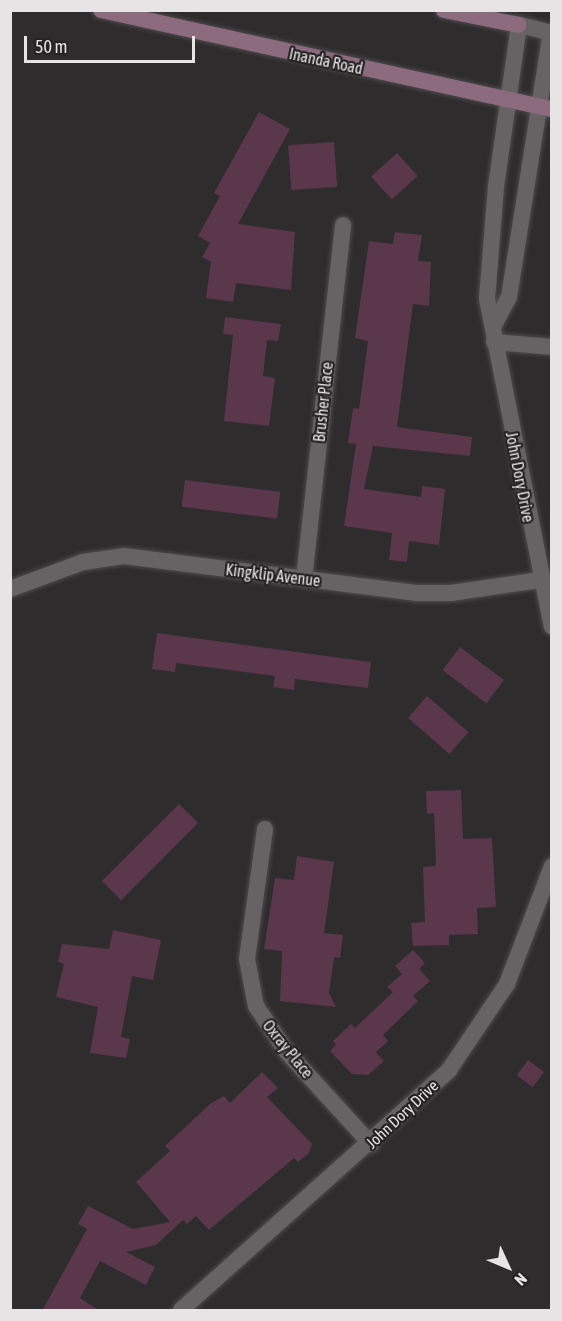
<!DOCTYPE html>
<html>
<head>
<meta charset="utf-8">
<style>
  body { margin:0 }
  #map { position:relative; width:562px; height:1321px; overflow:hidden; background:#2f2c2e; font-family:"Asap Condensed",sans-serif }
  div>[style] { position:absolute }
  [style*='--x'] { left:calc(var(--x)*1px); top:calc(var(--y)*1px); width:calc(var(--w)*1px); rotate:calc(var(--a)*1deg) }
  .building>* { inset:0; background:#5a374b; transform-origin:0 0 }
  .roads { filter:drop-shadow(0 0 2px #4d4a4c) drop-shadow(0 0 2px #4d4a4c) }
  .minor>* { height:16px; margin:-8px; padding:0 8px; transform-origin:8px; border-radius:8px; background:#676365 }
  .tertiary>* { height:16px; margin:-8px; padding:0 8px; transform-origin:8px; border-radius:8px; background:#676365 }
  .secondary>* { height:16px; margin:-8px; padding:0 8px; transform-origin:8px; border-radius:8px; background:#8c6b7e }
  span { translate:-50% -50%; white-space:nowrap; text-align:center; line-height:1.15; -webkit-text-stroke:4.5px #252224; paint-order:stroke }
  .street-label { font-size:16px; color:#e6e4e5 }
  .frame { position:absolute; inset:0; border:12px solid #e6e4e5; pointer-events:none }
  .north { position:absolute; left:478px; top:1237px; width:60px; height:60px; -webkit-text-stroke:4px #252224; paint-order:stroke; rotate:134deg; font-size:16px; font-weight:700; line-height:24px; text-align:center; color:#e6e4e5 }
  .north::after { content:''; display:block; margin:auto; width:21px; height:27px; background:#e6e4e5; clip-path:polygon(50% 0,100% 100%,50% 72%,0 100%) }
  .scale { position:absolute; left:24px; top:36px; width:171px; height:27px; box-sizing:border-box; border:3px solid #e6e4e5; border-top:0; padding-left:8px; font-size:18px; line-height:21px; white-space:nowrap; color:#e6e4e5; -webkit-text-stroke:4px #252224; paint-order:stroke }
</style>
</head>
<body>
<div id="map">
  <div class="building">
    <div style="clip-path:polygon(259px 112px,290px 129px,238px 224px,295px 232px,291px 290px,236px 283px,233px 302px,206px 298px,211px 262px,202px 257px,210px 243px,198px 236px,220px 196px,214px 193px)"></div>
    <div style="left:334px;top:142px;width:45px;height:46px;rotate:86deg"></div>
    <div style="left:397px;top:153px;width:31px;height:35px;rotate:48deg"></div>
    <div style="clip-path:polygon(395px 232px,422px 235px,418px 261px,431px 262px,429px 306px,413px 304px,397px 427px,472px 437px,470px 456px,373px 446px,364px 489px,421px 497px,422px 486px,445px 489px,439px 545px,409px 541px,407px 562px,389px 560px,392px 533px,344px 526px,356px 444px,348px 443px,353px 408px,359px 409px,368px 341px,355px 338px,369px 241px,393px 244px)"></div>
    <div style="clip-path:polygon(225px 317px,281px 324px,278px 341px,267px 340px,263px 376px,275px 378px,269px 426px,224px 421px,233px 335px,223px 334px)"></div>
    <div style="left:185px;top:480px;width:96px;height:27px;rotate:7deg"></div>
    <div style="clip-path:polygon(157px 633px,371px 662px,368px 688px,295px 679px,294px 690px,273px 687px,275px 676px,176px 663px,175px 672px,152px 669px)"></div>
    <div style="left:460px;top:647px;width:55px;height:29px;rotate:37deg"></div>
    <div style="left:427px;top:696px;width:55px;height:29px;rotate:41deg"></div>
    <div style="clip-path:polygon(461px 790px,463px 839px,492px 838px,496px 907px,477px 908px,478px 934px,449px 935px,449px 945px,413px 946px,411px 923px,425px 922px,423px 867px,435px 866px,436px 862px,434px 813px,427px 814px,426px 791px)"></div>
    <div style="left:179px;top:804px;width:27px;height:109px;rotate:45deg"></div>
    <div style="clip-path:polygon(297px 856px,334px 862px,324px 933px,343px 935px,340px 958px,334px 957px,329px 993px,336px 1007px,280px 1001px,282px 951px,264px 949px,275px 878px,294px 880px)"></div>
    <div style="clip-path:polygon(113px 930px,161px 940px,153px 980px,132px 976px,121px 1037px,130px 1039px,126px 1058px,90px 1053px,98px 1007px,56px 997px,64px 964px,58px 962px,62px 944px,109px 949px)"></div>
    <div style="clip-path:polygon(413px 950px,425px 963px,419px 969px,430px 981px,413px 996px,418px 1001px,383px 1035px,388px 1041px,376px 1052px,384px 1061px,368px 1075px,352px 1074px,330px 1051px,336px 1045px,333px 1041px,351px 1024px,355px 1028px,393px 992px,387px 987px,402px 974px,395px 966px)"></div>
    <div style="left:528px;top:1060px;width:20px;height:19px;rotate:37deg"></div>
    <div style="clip-path:polygon(262px 1072px,278px 1088px,267px 1097px,312px 1144px,309px 1153px,298px 1162px,294px 1158px,209px 1230px,196px 1216px,187px 1224px,183px 1220px,156px 1245px,126px 1252px,155px 1267px,146px 1285px,100px 1261px,80px 1298px,100px 1311px,42px 1311px,87px 1229px,78px 1224px,88px 1206px,133px 1229px,170px 1222px,136px 1182px,170px 1151px,165px 1146px,210px 1104px,224px 1096px,230px 1103px)"></div>
  </div>
  <div class="roads">
    <div class="minor">
      <div style="--x:494;--y:342;--w:58;--a:4.9"></div>
      <div style="--x:304;--y:579;--w:356;--a:-83.7"></div>
      <div style="--x:10;--y:589;--w:78;--a:-20.3"></div>
      <div style="--x:83;--y:562;--w:41;--a:-8.3"></div>
      <div style="--x:124;--y:556;--w:294;--a:7.2"></div>
      <div style="--x:416;--y:593;--w:35;--a:0"></div>
      <div style="--x:451;--y:593;--w:90;--a:-8.3"></div>
      <div style="--x:265;--y:829;--w:131;--a:97.9"></div>
      <div style="--x:247;--y:959;--w:48;--a:79.2"></div>
      <div style="--x:256;--y:1006;--w:54;--a:56.3"></div>
      <div style="--x:286;--y:1051;--w:126;--a:47.6"></div>
    </div>
    <div class="tertiary">
      <div style="--x:552;--y:33;--w:34;--a:-166"></div>
      <div style="--x:519;--y:25;--w:164;--a:98.1"></div>
      <div style="--x:496;--y:187;--w:112;--a:94.6"></div>
      <div style="--x:487;--y:299;--w:334;--a:78.8"></div>
      <div style="--x:493;--y:327;--w:34;--a:-62"></div>
      <div style="--x:509;--y:297;--w:267;--a:-81"></div>
      <div style="--x:181;--y:1310;--w:360;--a:-41.8"></div>
      <div style="--x:449;--y:1070;--w:104;--a:-56"></div>
      <div style="--x:507;--y:984;--w:126;--a:-69.1"></div>
    </div>
    <div class="secondary">
      <div style="--x:101;--y:10;--w:462;--a:12.4"></div>
      <div style="--x:444;--y:10;--w:76;--a:11.3"></div>
    </div>
  </div>
  <div class="street-label">
    <span style="left:326px;top:61px;rotate:12deg">Inanda Road</span>
    <span style="left:323px;top:402px;rotate:-84deg">Brusher Place</span>
    <span style="left:520px;top:477px;rotate:79deg">John Dory Drive</span>
    <span style="left:273px;top:575px;rotate:7deg">Kingklip Avenue</span>
    <span style="left:288px;top:1049px;rotate:51deg">Oxray Place</span>
    <span style="left:402px;top:1114px;rotate:-43deg">John Dory Drive</span>
  </div>
  <div class="frame"></div>
  <div class="north">N</div>
  <div class="scale">50 m</div>
</div>
</body>
</html>
